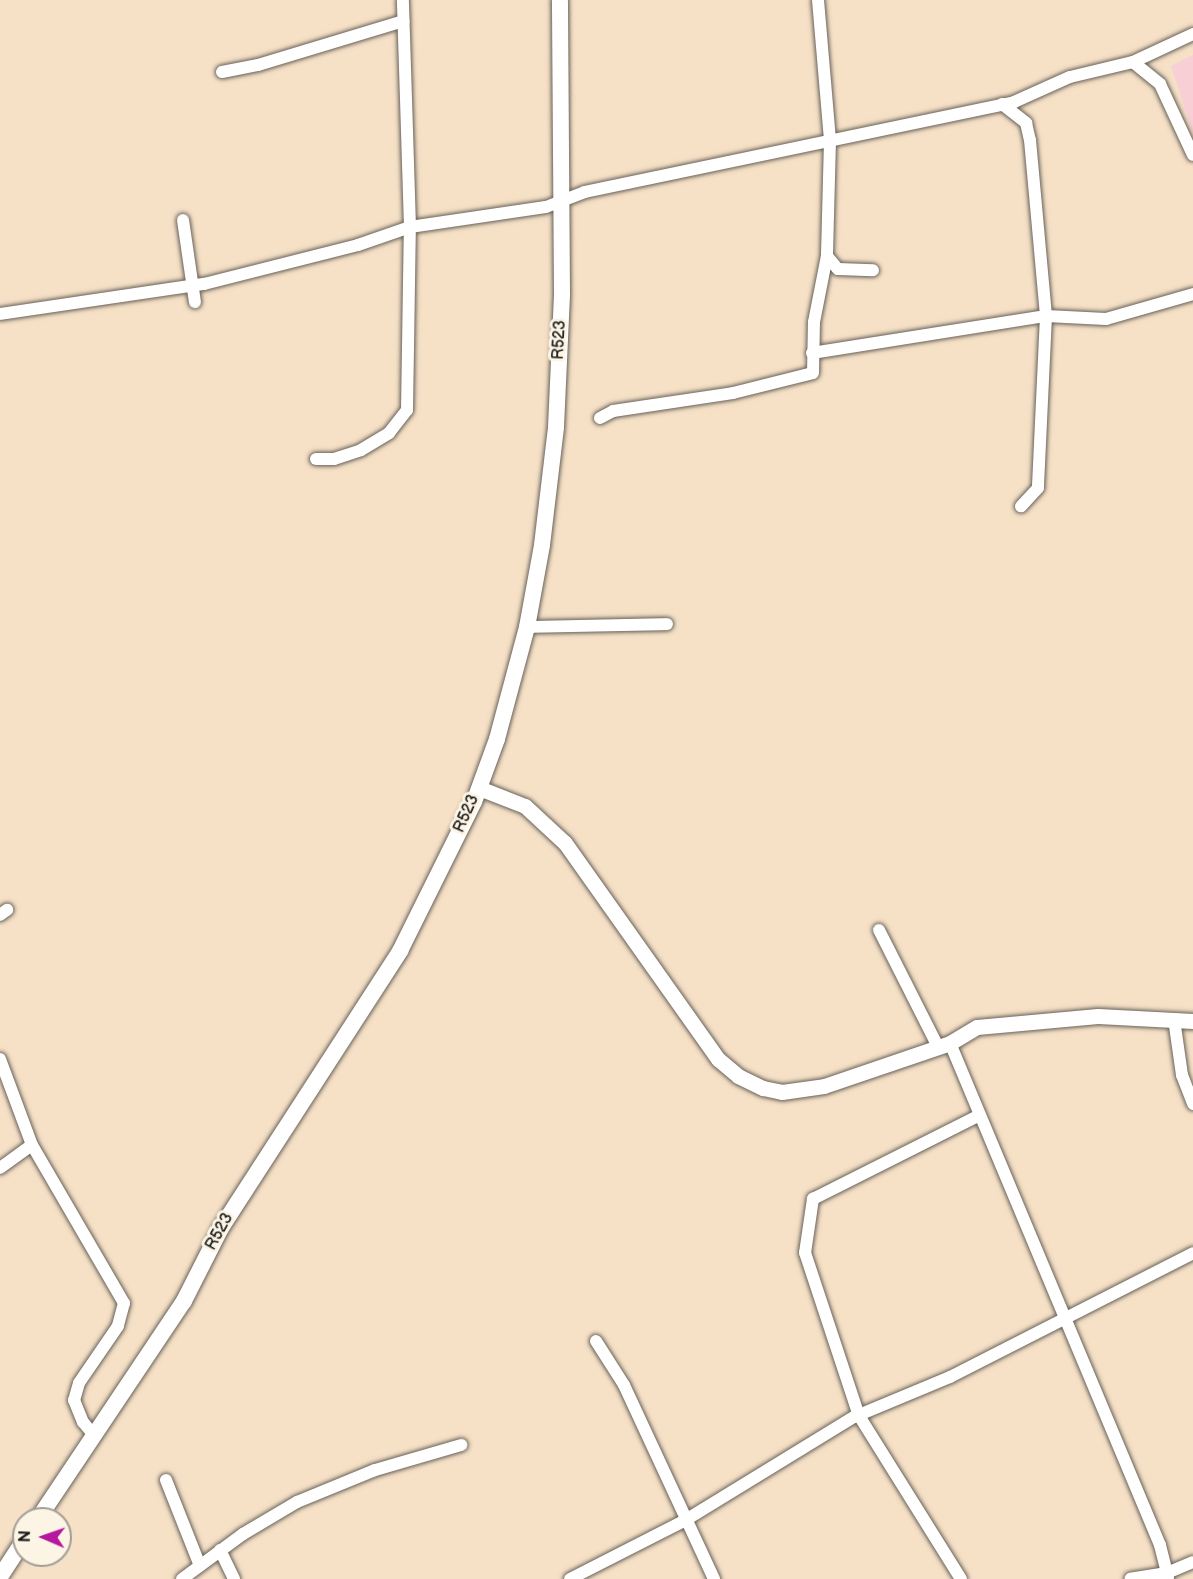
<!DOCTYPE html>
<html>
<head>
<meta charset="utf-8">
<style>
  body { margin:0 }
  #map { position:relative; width:1193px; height:1579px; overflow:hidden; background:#f6e1c7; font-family:"Balsamiq Sans",sans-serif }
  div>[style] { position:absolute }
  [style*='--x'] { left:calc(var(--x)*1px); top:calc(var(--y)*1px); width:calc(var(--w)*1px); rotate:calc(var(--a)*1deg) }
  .built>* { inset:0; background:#f7cfd5 }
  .roads { filter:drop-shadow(0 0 2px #686158) drop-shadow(0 0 2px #686158) }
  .minor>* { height:12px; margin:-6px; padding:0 6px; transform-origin:6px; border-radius:6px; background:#fff }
  .tertiary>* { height:15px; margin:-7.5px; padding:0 7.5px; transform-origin:7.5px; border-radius:7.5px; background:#fff }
  .secondary>* { height:16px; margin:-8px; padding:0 8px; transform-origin:8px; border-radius:8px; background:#fff }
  span { translate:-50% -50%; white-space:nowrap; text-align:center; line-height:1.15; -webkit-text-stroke:6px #fcf5e5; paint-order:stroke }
  .street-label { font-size:16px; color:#1c1c1c }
  .north { position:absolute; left:12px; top:1507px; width:60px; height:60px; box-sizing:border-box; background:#fcf5e5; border:2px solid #a29e95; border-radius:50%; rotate:272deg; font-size:16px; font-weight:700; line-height:24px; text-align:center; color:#1c1c1c }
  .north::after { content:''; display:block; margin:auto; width:21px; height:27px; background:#b5179e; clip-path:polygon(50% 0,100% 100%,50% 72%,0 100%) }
</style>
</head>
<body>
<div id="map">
  <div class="built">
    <div style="clip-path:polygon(1193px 55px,1193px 133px,1171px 66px)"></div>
  </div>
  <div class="roads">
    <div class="minor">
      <div style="--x:818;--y:0;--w:141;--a:85.1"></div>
      <div style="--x:830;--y:140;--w:116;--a:91.5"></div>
      <div style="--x:827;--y:256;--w:17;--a:50"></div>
      <div style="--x:838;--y:269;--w:35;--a:2"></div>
      <div style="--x:1133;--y:62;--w:35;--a:39"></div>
      <div style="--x:1160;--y:84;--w:78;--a:65.1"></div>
      <div style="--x:222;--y:72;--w:37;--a:-11"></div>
      <div style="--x:258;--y:65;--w:152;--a:-16.8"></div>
      <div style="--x:1002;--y:104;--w:31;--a:38"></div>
      <div style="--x:1026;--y:123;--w:17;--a:77"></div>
      <div style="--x:1030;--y:140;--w:177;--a:84.8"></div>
      <div style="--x:1046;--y:316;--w:172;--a:92.7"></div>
      <div style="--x:1038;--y:488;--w:25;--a:133"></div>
      <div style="--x:183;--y:220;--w:83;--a:81.7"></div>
      <div style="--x:0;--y:314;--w:206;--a:-8.4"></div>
      <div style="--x:204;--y:284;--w:159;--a:-14.2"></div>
      <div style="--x:358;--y:245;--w:55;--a:-19.1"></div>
      <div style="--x:410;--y:227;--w:227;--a:-91.8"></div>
      <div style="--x:812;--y:353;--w:237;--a:-9"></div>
      <div style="--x:1046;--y:316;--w:60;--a:2.9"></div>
      <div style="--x:1106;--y:319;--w:91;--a:-16"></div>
      <div style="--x:600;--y:418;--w:15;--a:-28"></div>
      <div style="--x:613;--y:411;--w:121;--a:-8.5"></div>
      <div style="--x:733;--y:393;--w:82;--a:-14"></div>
      <div style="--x:813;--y:373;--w:51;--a:-88.9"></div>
      <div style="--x:814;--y:322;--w:67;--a:-78.9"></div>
      <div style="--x:316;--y:459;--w:18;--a:0"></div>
      <div style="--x:334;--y:459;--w:28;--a:-18"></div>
      <div style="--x:361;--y:450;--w:33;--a:-31"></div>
      <div style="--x:389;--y:433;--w:29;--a:-52"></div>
      <div style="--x:407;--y:410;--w:183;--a:-89.1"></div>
      <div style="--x:410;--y:227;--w:137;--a:-8.4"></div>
      <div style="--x:546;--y:207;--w:42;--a:-21"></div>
      <div style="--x:585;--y:192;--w:438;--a:-11.8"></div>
      <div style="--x:1014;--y:102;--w:61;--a:-24.1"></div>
      <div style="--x:1070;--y:77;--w:65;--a:-13.4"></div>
      <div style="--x:1133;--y:62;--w:66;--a:-25"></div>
      <div style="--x:527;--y:627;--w:140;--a:-1.2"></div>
      <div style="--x:0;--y:915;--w:9;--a:-36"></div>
      <div style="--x:879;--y:930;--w:131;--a:63.2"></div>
      <div style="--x:1174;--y:1019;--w:57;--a:81.9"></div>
      <div style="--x:1182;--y:1075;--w:31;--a:69"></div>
      <div style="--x:950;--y:1043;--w:544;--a:67.3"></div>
      <div style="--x:1160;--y:1545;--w:29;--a:76"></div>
      <div style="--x:1167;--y:1573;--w:37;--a:171"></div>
      <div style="--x:0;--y:1059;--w:92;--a:69.6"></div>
      <div style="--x:32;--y:1145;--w:183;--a:59.8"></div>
      <div style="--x:124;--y:1303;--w:24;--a:105"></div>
      <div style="--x:118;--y:1326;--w:69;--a:124.4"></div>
      <div style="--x:79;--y:1383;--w:18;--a:106"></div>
      <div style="--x:74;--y:1400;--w:24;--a:68"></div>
      <div style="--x:83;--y:1422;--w:17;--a:50"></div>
      <div style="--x:0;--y:1168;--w:39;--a:-36"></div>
      <div style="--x:596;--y:1341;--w:52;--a:57.5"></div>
      <div style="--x:624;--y:1385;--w:214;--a:65.1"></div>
      <div style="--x:166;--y:1480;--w:92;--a:68.4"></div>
      <div style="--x:220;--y:1550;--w:32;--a:64"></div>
      <div style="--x:1168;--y:1578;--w:5;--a:-101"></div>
      <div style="--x:1167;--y:1573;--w:28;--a:-23"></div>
      <div style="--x:182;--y:1579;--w:76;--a:-36.4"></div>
      <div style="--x:243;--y:1534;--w:63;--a:-30.7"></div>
      <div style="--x:297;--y:1502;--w:84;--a:-22.3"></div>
      <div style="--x:375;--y:1470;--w:90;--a:-16.2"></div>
      <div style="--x:570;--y:1579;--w:128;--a:-27"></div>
      <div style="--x:684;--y:1521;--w:199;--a:-31.5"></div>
      <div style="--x:854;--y:1417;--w:104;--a:-22.6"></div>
      <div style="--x:950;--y:1377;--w:273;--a:-27"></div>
      <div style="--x:961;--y:1579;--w:192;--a:-122"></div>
      <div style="--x:859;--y:1416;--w:172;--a:-108.3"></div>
      <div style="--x:805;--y:1253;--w:55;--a:-81.6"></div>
      <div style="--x:813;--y:1199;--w:185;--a:-26.7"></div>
    </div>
    <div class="tertiary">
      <div style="--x:479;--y:788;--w:49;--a:21.4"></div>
      <div style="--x:525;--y:806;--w:54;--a:42.8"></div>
      <div style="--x:565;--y:843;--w:265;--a:54.7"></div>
      <div style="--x:718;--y:1059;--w:26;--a:40"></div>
      <div style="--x:738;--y:1076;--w:28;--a:26"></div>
      <div style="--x:763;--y:1088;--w:19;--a:12"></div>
      <div style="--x:782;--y:1092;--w:42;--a:-8.1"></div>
      <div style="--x:824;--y:1086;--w:133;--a:-18.8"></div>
      <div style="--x:950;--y:1043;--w:31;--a:-31"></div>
      <div style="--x:977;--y:1027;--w:121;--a:-5.2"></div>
      <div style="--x:1098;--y:1016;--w:95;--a:3"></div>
    </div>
    <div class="secondary">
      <div style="--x:38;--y:1519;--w:262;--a:-56.2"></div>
      <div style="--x:184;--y:1301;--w:82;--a:-63.1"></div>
      <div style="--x:221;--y:1228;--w:330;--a:-57.1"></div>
      <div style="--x:400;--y:951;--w:166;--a:-63.6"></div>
      <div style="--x:474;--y:802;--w:67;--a:-69.9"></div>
      <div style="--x:497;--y:739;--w:116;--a:-75"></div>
      <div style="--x:527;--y:627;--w:83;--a:-79.6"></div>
      <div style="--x:542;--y:545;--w:119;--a:-83.2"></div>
      <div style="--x:556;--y:427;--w:133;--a:-87.4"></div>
      <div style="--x:562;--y:294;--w:294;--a:-90.4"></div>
      <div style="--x:0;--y:1577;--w:44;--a:-57"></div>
    </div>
  </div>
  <div class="street-label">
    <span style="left:560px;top:340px;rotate:-87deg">R523</span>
    <span style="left:467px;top:814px;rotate:-66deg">R523</span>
    <span style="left:220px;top:1232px;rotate:-61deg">R523</span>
  </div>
  <div class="north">N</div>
</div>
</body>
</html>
